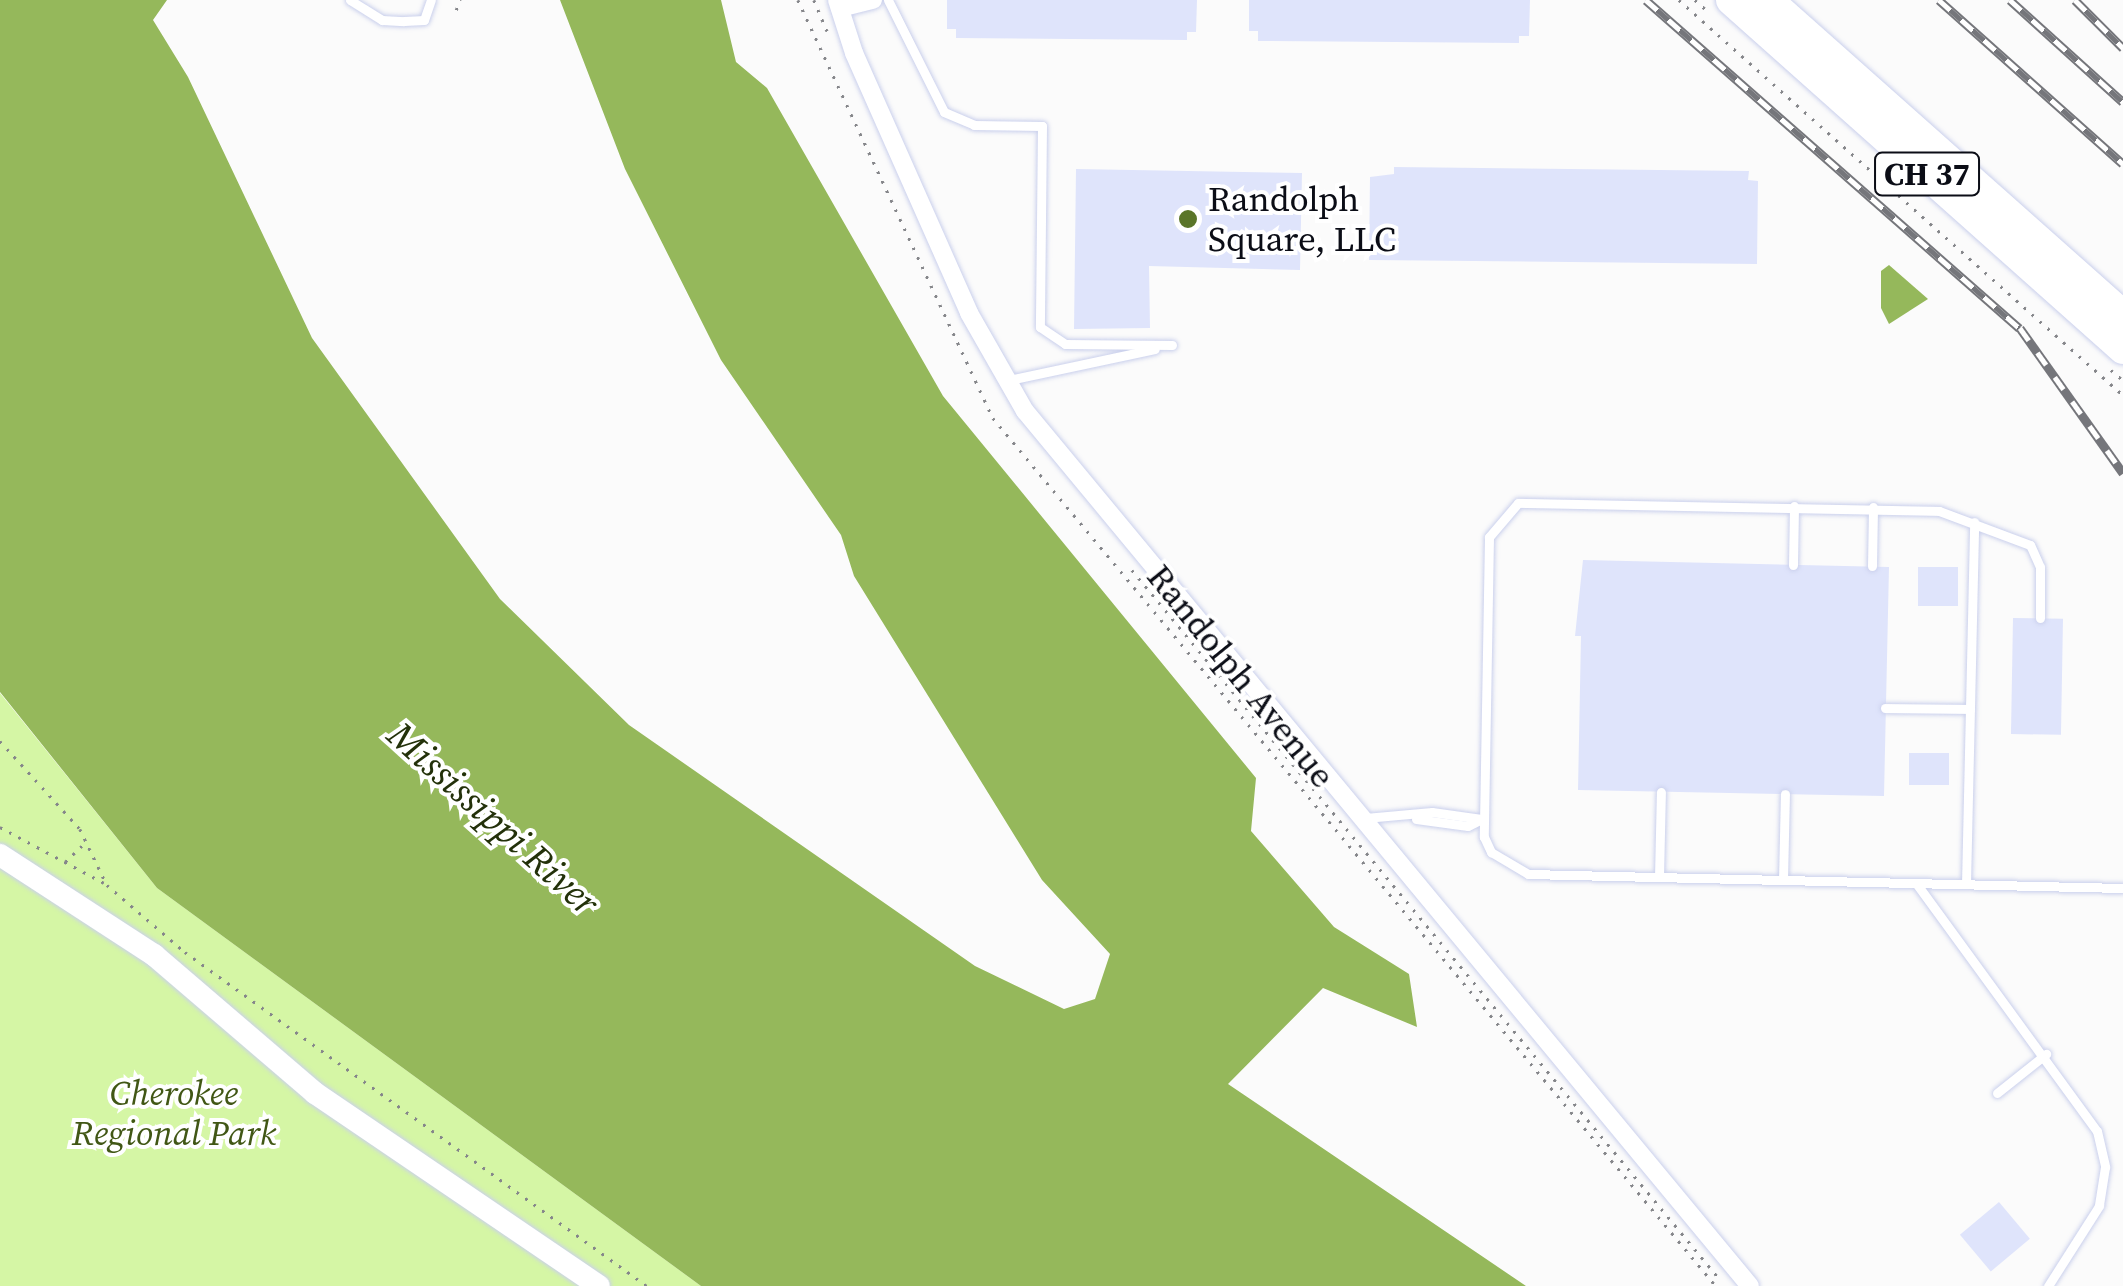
<!DOCTYPE html>
<html>
<head>
<meta charset="utf-8">
<style>
  body { margin:0 }
  #map { position:relative; width:2123px; height:1286px; overflow:hidden; background:#fbfbfb; font-family:"Source Serif 4",serif }
  div>[style] { position:absolute }
  [style*='--x'] { left:calc(var(--x)*1px); top:calc(var(--y)*1px); width:calc(var(--w)*1px); rotate:calc(var(--a)*1deg) }
  .green>* { inset:0; background:#d5f6a5 }
  .water>* { inset:0; background:#95b85b }
  .building>* { inset:0; background:#dfe4fb; transform-origin:0 0 }
  .path>* { height:2.5px; margin-top:-1.25px; transform-origin:0; background:repeating-linear-gradient(90deg,#85868a 0 2.5px,transparent 0 10.5px) }
  .roads { filter:drop-shadow(0 0 2px #cad0ec) drop-shadow(0 0 2px #cad0ec) }
  .service>* { height:9px; margin:-4.5px; padding:0 4.5px; transform-origin:4.5px; border-radius:4.5px; background:#fff }
  .minor>* { height:18px; margin:-9px; padding:0 9px; transform-origin:9px; border-radius:9px; background:#fff }
  .tertiary>* { height:22px; margin:-11px; padding:0 11px; transform-origin:11px; border-radius:11px; background:#fff }
  .trunk>* { height:30px; margin:-15px; padding:0 15px; transform-origin:15px; border-radius:15px; background:#fff }
  .rail>* { height:9px; margin-top:-4.5px; transform-origin:0; background:repeating-linear-gradient(90deg,#fff 0 15px,#75767b 0 30px); box-sizing:border-box; border-block:2px solid #75767b }
  .dots>* { width:28px; height:28px; translate:-50% -50%; box-sizing:border-box; border:5px solid #fff; border-radius:50% }
  span { translate:-50% -50%; white-space:nowrap; text-align:center; line-height:1.15; -webkit-text-stroke:8px #fff; paint-order:stroke }
  .shield-label span { padding:2px 8px; background:#fff; border:2px solid; border-radius:8px; -webkit-text-stroke-width:0 }
  .shield-label { font-size:32px; color:#0b0d16; font-weight:700 }
  .poi-label { font-size:35px; color:#0b0d16 }
  .left { translate:0 -50%; text-align:left }
  .street-label { font-size:35px; color:#0b0d16 }
  .park-label { font-size:35px; color:#415715; font-style:italic }
  .water-label { font-size:38px; color:#23310a; font-style:italic }
</style>
</head>
<body>
<div id="map">
  <div class="green">
    <div style="clip-path:polygon(0 693px,157px 888px,701px 1286px,0 1286px)"></div>
  </div>
  <div class="water">
    <div style="clip-path:polygon(0 0,167px 0,153px 20px,188px 77px,312px 338px,500px 599px,629px 725px,975px 966px,1064px 1009px,1095px 999px,1110px 954px,1042px 880px,854px 576px,841px 535px,721px 360px,625px 169px,560px 0,721px 0,736px 62px,767px 88px,943px 396px,1256px 778px,1251px 831px,1334px 927px,1409px 974px,1417px 1027px,1323px 988px,1228px 1084px,1526px 1286px,701px 1286px,157px 888px,0 692px)"></div>
    <div style="clip-path:polygon(1889px 265px,1928px 299px,1889px 324px,1881px 308px,1881px 271px)"></div>
  </div>
  <div class="building">
    <div style="clip-path:polygon(947px 0,1197px 0,1196px 32px,1187px 32px,1187px 40px,956px 38px,956px 29px,947px 29px)"></div>
    <div style="clip-path:polygon(1249px 0,1530px 0,1529px 36px,1519px 36px,1519px 43px,1258px 41px,1258px 31px,1249px 31px)"></div>
    <div style="clip-path:polygon(1394px 167px,1749px 171px,1748px 180px,1758px 181px,1757px 264px,1369px 260px,1370px 177px,1394px 174px)"></div>
    <div style="clip-path:polygon(1076px 169px,1302px 173px,1300px 270px,1149px 266px,1150px 328px,1074px 329px)"></div>
    <div style="clip-path:polygon(1583px 560px,1889px 567px,1884px 796px,1578px 790px,1581px 636px,1575px 636px)"></div>
    <div style="left:1918px;top:567px;width:40px;height:39px"></div>
    <div style="left:2013px;top:618px;width:50px;height:116px;rotate:1deg"></div>
    <div style="left:1909px;top:753px;width:40px;height:32px"></div>
    <div style="left:1999px;top:1202px;width:48px;height:51px;rotate:50deg"></div>
  </div>
  <div class="path">
    <div style="--x:798;--y:0;--w:461;--a:65"></div>
    <div style="--x:993;--y:418;--w:1130;--a:50.21"></div>
    <div style="--x:814;--y:0;--w:34;--a:67"></div>
    <div style="--x:1679;--y:0;--w:594;--a:41.66"></div>
    <div style="--x:1695;--y:0;--w:18;--a:41"></div>
    <div style="--x:456;--y:10;--w:11;--a:-68"></div>
    <div style="--x:2111;--y:370;--w:16;--a:40"></div>
    <div style="--x:1132;--y:570;--w:917;--a:50.35"></div>
    <div style="--x:0;--y:741;--w:119;--a:47.7"></div>
    <div style="--x:80;--y:829;--w:62;--a:64.3"></div>
    <div style="--x:107;--y:885;--w:103;--a:40.7"></div>
    <div style="--x:185;--y:952;--w:570;--a:35.86"></div>
    <div style="--x:0;--y:827;--w:118;--a:28.3"></div>
    <div style="--x:65;--y:862;--w:28;--a:-44"></div>
  </div>
  <div class="roads">
    <div class="service">
      <div style="--x:350;--y:0;--w:38;--a:32"></div>
      <div style="--x:382;--y:20;--w:22;--a:3"></div>
      <div style="--x:404;--y:21;--w:20;--a:-3"></div>
      <div style="--x:424;--y:20;--w:21;--a:-71"></div>
      <div style="--x:888;--y:0;--w:125;--a:63.4"></div>
      <div style="--x:944;--y:112;--w:33;--a:23"></div>
      <div style="--x:974;--y:125;--w:68;--a:0.8"></div>
      <div style="--x:1042;--y:126;--w:201;--a:90.6"></div>
      <div style="--x:1040;--y:327;--w:30;--a:34"></div>
      <div style="--x:1065;--y:344;--w:107;--a:0.5"></div>
      <div style="--x:1009;--y:380;--w:149;--a:-12"></div>
      <div style="--x:1793;--y:565;--w:59;--a:-89"></div>
      <div style="--x:1872;--y:566;--w:59;--a:-89"></div>
      <div style="--x:2040;--y:618;--w:51;--a:-90"></div>
      <div style="--x:2040;--y:567;--w:24;--a:-114"></div>
      <div style="--x:2030;--y:545;--w:97;--a:-159.5"></div>
      <div style="--x:1939;--y:511;--w:421;--a:-178.9"></div>
      <div style="--x:1518;--y:503;--w:45;--a:130.5"></div>
      <div style="--x:1489;--y:537;--w:300;--a:91"></div>
      <div style="--x:1484;--y:837;--w:17;--a:65"></div>
      <div style="--x:1491;--y:852;--w:43;--a:30.7"></div>
      <div style="--x:1528;--y:874;--w:595;--a:1.35"></div>
      <div style="--x:1885;--y:708;--w:85;--a:0.7"></div>
      <div style="--x:1365;--y:818;--w:67;--a:-5.1"></div>
      <div style="--x:1432;--y:812;--w:50;--a:8"></div>
      <div style="--x:1416;--y:819;--w:52;--a:7.7"></div>
      <div style="--x:1468;--y:826;--w:16;--a:-27"></div>
      <div style="--x:1659;--y:877;--w:85;--a:-88.7"></div>
      <div style="--x:1783;--y:880;--w:86;--a:-88.7"></div>
      <div style="--x:1916;--y:883;--w:307;--a:53.9"></div>
      <div style="--x:2097;--y:1131;--w:37;--a:77"></div>
      <div style="--x:2105;--y:1167;--w:39;--a:99"></div>
      <div style="--x:2099;--y:1206;--w:95;--a:122.5"></div>
      <div style="--x:1966;--y:884;--w:362;--a:-88.7"></div>
      <div style="--x:1997;--y:1093;--w:63;--a:-38.5"></div>
    </div>
    <div class="minor">
      <div style="--x:837;--y:0;--w:56;--a:72.2"></div>
      <div style="--x:854;--y:53;--w:284;--a:66.1"></div>
      <div style="--x:969;--y:313;--w:113;--a:60.3"></div>
      <div style="--x:1025;--y:411;--w:1136;--a:50.36"></div>
      <div style="--x:840;--y:8;--w:34;--a:-14"></div>
    </div>
    <div class="tertiary">
      <div style="--x:0;--y:855;--w:184;--a:33"></div>
      <div style="--x:154;--y:955;--w:212;--a:40.6"></div>
      <div style="--x:315;--y:1093;--w:343;--a:34.2"></div>
    </div>
    <div class="trunk">
      <div style="--x:1731;--y:0;--w:525;--a:41.68"></div>
      <div style="--x:1768;--y:0;--w:475;--a:41.6"></div>
    </div>
  </div>
  <div class="rail">
    <div style="--x:1646;--y:0;--w:497;--a:41.3"></div>
    <div style="--x:2020;--y:328;--w:178;--a:54.6"></div>
    <div style="--x:1939;--y:0;--w:246;--a:41.7"></div>
    <div style="--x:2010;--y:0;--w:152;--a:42.1"></div>
    <div style="--x:2075;--y:0;--w:68;--a:45"></div>
  </div>
  <div class="dots">
    <div style="left:1188px;top:219px;background:#5a7529"></div>
  </div>
  <div class="shield-label">
    <span style="left:1927px;top:174px">CH 37</span>
  </div>
  <div class="poi-label">
    <span class="left" style="left:1208px;top:219px">Randolph<br>Square, LLC</span>
  </div>
  <div class="street-label">
    <span style="left:1241px;top:676px;rotate:51deg">Randolph Avenue</span>
  </div>
  <div class="park-label">
    <span style="left:174px;top:1113px">Cherokee<br>Regional Park</span>
  </div>
  <div class="water-label">
    <span style="left:493px;top:819px;rotate:42deg">Mississippi River</span>
  </div>
</div>
</body>
</html>
